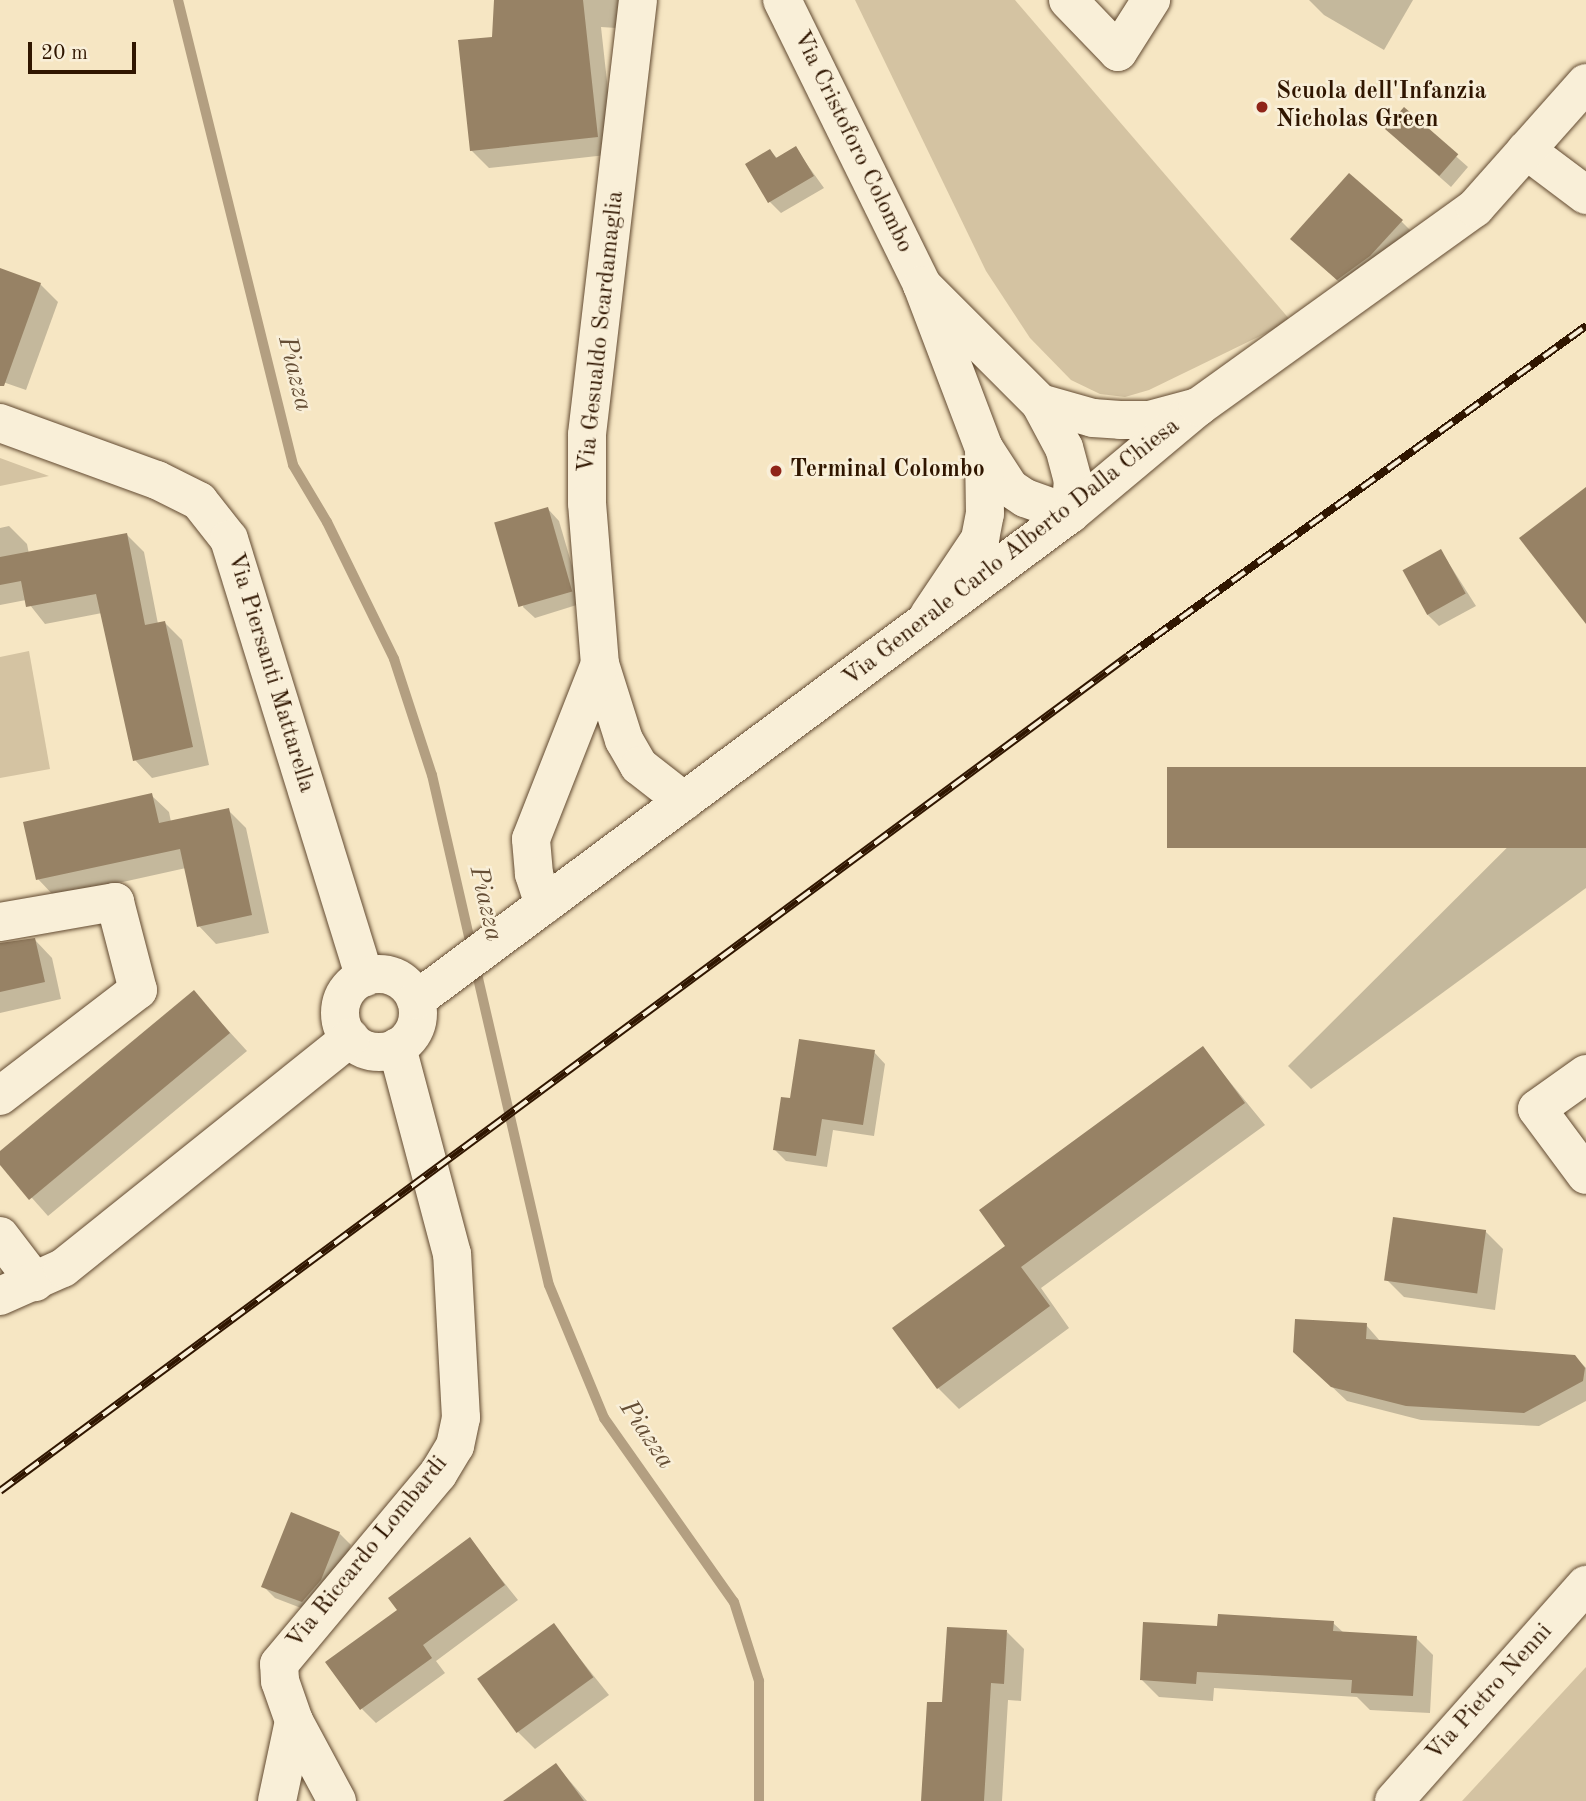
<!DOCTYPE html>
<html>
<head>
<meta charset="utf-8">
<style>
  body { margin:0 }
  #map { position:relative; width:1586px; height:1801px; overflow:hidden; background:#f6e6c3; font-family:"Old Standard TT",serif }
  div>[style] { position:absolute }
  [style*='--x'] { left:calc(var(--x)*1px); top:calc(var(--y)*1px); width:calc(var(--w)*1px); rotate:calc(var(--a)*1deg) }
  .green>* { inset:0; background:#d4c3a2 }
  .shadow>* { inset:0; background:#0003 }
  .stream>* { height:10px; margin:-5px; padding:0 5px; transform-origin:5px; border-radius:5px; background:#b39f81 }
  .building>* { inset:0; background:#978265; transform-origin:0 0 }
  .roads { filter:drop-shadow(0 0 2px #624a31) drop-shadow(0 0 2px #624a31) }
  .street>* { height:38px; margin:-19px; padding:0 19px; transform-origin:19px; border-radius:19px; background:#f9efd8 }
  .secondary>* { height:38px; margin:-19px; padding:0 19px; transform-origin:19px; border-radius:19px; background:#f9efd8 }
  .secondary>.ring { margin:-19px; padding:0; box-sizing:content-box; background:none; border:38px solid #f9efd8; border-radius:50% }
  .rail>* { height:8px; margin-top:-4px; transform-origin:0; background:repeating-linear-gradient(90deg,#f9efd8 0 16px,#301600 0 32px); box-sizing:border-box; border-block:2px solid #301600 }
  .dots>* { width:19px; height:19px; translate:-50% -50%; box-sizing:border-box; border:4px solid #f9efd8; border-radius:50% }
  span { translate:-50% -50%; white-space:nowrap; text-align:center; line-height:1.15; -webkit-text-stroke:5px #f9efd8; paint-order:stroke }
  .poi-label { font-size:24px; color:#301600; font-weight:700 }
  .left { translate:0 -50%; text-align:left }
  .street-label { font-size:24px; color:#301600 }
  .water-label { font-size:26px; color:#644d34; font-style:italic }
  .scale { position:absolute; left:28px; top:42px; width:108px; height:32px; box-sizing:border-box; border:4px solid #301600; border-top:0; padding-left:9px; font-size:21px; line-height:24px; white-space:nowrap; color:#301600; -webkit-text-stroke:5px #f9efd8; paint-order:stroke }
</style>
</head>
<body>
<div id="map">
  <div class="green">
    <div style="clip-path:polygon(855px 0,1015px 0,1291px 321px,1149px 390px,1125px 397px,1100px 394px,1071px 380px,1030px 338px,986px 271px)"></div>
    <div style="clip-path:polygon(0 458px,49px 476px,0 486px)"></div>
    <div style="clip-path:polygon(29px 651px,50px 769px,0 778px,0 657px)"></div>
    <div style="clip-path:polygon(1586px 1667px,1586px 1801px,1462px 1801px)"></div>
  </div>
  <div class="shadow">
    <div style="clip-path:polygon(496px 0,641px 0,632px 29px,601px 27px,615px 154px,489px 168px,471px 150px,494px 38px)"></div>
    <div style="clip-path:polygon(1309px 0,1413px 0,1384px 50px,1324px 15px)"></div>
    <div style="clip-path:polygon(1404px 110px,1468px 167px,1451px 187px,1399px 141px)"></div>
    <div style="clip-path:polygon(796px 149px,824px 188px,781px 213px,769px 201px,770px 151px,778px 159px)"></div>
    <div style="clip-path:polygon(1401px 221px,1419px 239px,1355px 297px,1293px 239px)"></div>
    <div style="clip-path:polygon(0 270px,40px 284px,58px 302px,26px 390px,0 381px)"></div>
    <div style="clip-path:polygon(548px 509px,559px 521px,583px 603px,535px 618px,523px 607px)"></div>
    <div style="clip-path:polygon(9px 526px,27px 544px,29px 554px,127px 535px,144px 552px,158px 624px,164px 622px,182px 640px,209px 765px,152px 778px,135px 760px,102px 613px,45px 624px,26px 600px,0 605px,0 528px)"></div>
    <div style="clip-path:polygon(1441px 551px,1476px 606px,1439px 626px,1428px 615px)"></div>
    <div style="clip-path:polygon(1586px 769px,1586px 888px,1311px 1089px,1288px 1066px)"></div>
    <div style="clip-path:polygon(151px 795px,169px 812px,171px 822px,228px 810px,246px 828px,269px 933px,216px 944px,199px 926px,186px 868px,55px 897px,38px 879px)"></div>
    <div style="clip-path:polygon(35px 940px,52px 958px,61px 999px,0 1013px,0 944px)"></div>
    <div style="clip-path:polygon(194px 993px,247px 1051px,48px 1216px,0 1162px,0 1153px)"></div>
    <div style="clip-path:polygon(1203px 1049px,1265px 1125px,1041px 1288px,1069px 1328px,959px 1409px,938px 1388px,1007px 1246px)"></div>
    <div style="clip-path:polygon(874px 1052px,885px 1064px,874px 1136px,833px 1130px,827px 1167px,786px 1161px,774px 1149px,791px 1100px)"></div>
    <div style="clip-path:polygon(1485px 1231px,1503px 1249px,1495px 1310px,1404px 1297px,1387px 1280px)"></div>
    <div style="clip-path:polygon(1366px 1325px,1380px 1341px,1575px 1356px,1586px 1368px,1586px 1401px,1539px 1426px,1421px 1420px,1347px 1401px,1310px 1366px)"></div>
    <div style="clip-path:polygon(339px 1533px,351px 1545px,332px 1591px,314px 1613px,275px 1598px,263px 1586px)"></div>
    <div style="clip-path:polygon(470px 1540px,518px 1600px,436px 1661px,445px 1673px,376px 1723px,362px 1709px,399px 1610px)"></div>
    <div style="clip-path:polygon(1333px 1623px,1345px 1634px,1416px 1638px,1433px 1655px,1430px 1713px,1370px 1710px,1357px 1697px,1214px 1688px,1213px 1701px,1159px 1697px,1142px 1680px,1219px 1628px)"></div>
    <div style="clip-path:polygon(553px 1625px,609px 1695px,535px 1749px,518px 1732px)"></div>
    <div style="clip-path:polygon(1007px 1632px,1024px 1649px,1021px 1701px,1008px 1700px,1002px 1801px,923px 1801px)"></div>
    <div style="clip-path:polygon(556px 1765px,587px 1801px,506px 1801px)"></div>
  </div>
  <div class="stream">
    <div style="--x:178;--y:0;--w:479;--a:76.1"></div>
    <div style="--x:293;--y:465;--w:66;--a:59.2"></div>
    <div style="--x:327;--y:522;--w:153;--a:63.9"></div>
    <div style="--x:394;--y:659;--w:122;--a:71.9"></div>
    <div style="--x:432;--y:775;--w:179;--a:77.1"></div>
    <div style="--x:475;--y:965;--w:328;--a:77"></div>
    <div style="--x:549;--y:1285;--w:144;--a:67.5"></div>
    <div style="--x:604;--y:1418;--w:225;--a:54.8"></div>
    <div style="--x:734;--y:1602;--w:83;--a:72.4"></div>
    <div style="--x:759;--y:1681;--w:120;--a:90"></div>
  </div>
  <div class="building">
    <div style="clip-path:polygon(494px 0,583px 0,598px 137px,470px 151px,458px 40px,492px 37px)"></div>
    <div style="left:1404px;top:107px;width:72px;height:29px;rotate:41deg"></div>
    <div style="clip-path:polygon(796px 146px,814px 176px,768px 203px,745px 164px,770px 149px,776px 158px)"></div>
    <div style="clip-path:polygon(1349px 173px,1403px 220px,1370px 256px,1337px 280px,1290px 239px)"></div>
    <div style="clip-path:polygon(0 268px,41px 283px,4px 386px,0 386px)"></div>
    <div style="clip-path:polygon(1586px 487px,1586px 624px,1519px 538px)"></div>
    <div style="left:548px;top:507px;width:88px;height:56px;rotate:74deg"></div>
    <div style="clip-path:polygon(127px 533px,145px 625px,165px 621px,193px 747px,133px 761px,96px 594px,26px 607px,21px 581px,0 585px,0 557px)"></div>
    <div style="left:1441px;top:549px;width:51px;height:44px;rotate:61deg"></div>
    <div style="left:1586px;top:767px;width:81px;height:419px;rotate:90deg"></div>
    <div style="clip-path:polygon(152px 793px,159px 823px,229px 808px,252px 915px,197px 927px,180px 849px,36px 880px,23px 822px)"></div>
    <div style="clip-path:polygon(35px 938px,45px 982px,0 992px,0 943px)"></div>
    <div style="clip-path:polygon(194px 990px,230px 1033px,29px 1200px,0 1165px,0 1151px)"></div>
    <div style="clip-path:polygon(799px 1039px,875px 1050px,863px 1125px,822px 1119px,816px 1156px,773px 1150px,781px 1097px,790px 1098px)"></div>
    <div style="clip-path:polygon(1203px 1046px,1245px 1103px,1021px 1267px,1050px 1306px,937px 1389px,892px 1328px,1005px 1246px,979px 1210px)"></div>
    <div style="left:1393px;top:1217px;width:94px;height:64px;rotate:8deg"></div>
    <div style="clip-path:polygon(1295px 1319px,1367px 1323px,1366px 1339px,1575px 1355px,1585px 1368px,1583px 1381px,1524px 1413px,1406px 1406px,1331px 1387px,1293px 1352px)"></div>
    <div style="clip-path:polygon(291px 1512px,340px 1532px,321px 1580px,302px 1602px,261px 1587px)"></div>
    <div style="clip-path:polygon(470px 1537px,505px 1585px,423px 1645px,432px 1658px,360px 1710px,325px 1662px,397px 1610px,388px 1598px)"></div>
    <div style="clip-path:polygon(1218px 1614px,1334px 1621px,1333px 1631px,1417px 1636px,1413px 1696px,1351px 1693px,1352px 1680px,1197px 1672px,1196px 1684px,1140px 1680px,1143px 1622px,1217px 1626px)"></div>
    <div style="left:554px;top:1623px;width:67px;height:95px;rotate:54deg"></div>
    <div style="clip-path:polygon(947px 1627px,1007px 1630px,1004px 1684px,991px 1683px,984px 1801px,921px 1801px,927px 1702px,942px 1702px)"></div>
    <div style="clip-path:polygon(556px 1763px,584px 1801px,503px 1801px)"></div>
  </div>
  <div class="roads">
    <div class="street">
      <div style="--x:638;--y:0;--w:438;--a:96.7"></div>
      <div style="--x:587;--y:435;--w:68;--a:90"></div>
      <div style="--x:587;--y:503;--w:162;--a:85.4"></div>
      <div style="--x:600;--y:664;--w:80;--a:72.5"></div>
      <div style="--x:624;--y:740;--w:30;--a:60"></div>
      <div style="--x:639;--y:766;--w:57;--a:37.9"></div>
      <div style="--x:782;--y:0;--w:318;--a:63.8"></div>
      <div style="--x:922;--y:285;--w:174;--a:69.2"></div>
      <div style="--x:984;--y:448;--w:48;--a:57"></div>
      <div style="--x:1010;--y:488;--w:18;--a:34"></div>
      <div style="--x:1025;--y:498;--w:48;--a:19.6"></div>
      <div style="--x:1070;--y:514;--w:33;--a:-85"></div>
      <div style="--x:1073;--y:481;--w:34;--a:-105"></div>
      <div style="--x:1064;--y:448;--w:51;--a:-118.1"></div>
      <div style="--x:1040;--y:403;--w:167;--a:-135"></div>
      <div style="--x:1068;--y:0;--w:72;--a:46.1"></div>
      <div style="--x:1118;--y:52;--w:62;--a:-57.6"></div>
      <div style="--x:1526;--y:150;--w:75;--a:36.9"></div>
      <div style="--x:1040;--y:403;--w:55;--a:15.8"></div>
      <div style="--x:1093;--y:418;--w:27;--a:4"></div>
      <div style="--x:1120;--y:420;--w:29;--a:0"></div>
      <div style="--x:1149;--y:420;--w:51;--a:-14.9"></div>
      <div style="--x:929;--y:615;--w:92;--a:-56.1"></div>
      <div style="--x:980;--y:539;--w:25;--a:-79"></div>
      <div style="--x:985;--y:514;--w:66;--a:-90.9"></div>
      <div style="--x:544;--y:905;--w:33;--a:-108"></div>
      <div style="--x:534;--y:874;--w:35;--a:-95"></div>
      <div style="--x:531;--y:839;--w:188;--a:-68.5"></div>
      <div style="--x:0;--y:922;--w:117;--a:-9.9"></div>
      <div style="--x:115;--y:902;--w:91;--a:75.4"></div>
      <div style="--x:138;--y:990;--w:174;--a:142.5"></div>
      <div style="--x:1586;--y:1074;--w:60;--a:144.5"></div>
      <div style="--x:1537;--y:1109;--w:82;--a:53.4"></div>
      <div style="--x:0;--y:1236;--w:58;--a:52.7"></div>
      <div style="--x:277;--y:1801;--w:82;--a:-78"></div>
      <div style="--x:337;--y:1801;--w:91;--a:-118.3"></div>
      <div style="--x:294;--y:1721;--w:42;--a:-109.3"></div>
      <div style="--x:280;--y:1681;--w:17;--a:-93"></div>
      <div style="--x:279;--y:1664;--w:248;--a:-50.1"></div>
      <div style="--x:438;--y:1474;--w:33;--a:-59"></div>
      <div style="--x:455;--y:1446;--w:29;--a:-78"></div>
      <div style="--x:461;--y:1418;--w:164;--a:-93.1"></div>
      <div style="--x:452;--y:1254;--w:214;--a:-104.9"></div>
      <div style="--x:1394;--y:1801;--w:289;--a:-48.4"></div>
    </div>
    <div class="secondary">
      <div style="--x:0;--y:423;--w:167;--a:20"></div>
      <div style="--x:157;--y:480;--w:47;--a:26.6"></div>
      <div style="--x:199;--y:501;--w:48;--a:51.7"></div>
      <div style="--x:229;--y:539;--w:459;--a:72.8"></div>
      <div class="ring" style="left:340px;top:974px;width:40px;height:40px"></div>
      <div style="--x:416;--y:1000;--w:815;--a:-36.62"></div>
      <div style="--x:1070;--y:514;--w:167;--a:-39.9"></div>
      <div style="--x:1198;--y:407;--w:341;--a:-35.7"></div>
      <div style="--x:1475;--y:208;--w:167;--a:-48.4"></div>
      <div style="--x:0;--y:1296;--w:69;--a:-24"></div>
      <div style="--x:63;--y:1268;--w:368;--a:-38.7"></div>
    </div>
  </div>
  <div class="rail">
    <div style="--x:0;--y:1491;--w:1403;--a:-36.51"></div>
    <div style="--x:1128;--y:656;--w:565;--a:-35.77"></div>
  </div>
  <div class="dots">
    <div style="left:1262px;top:107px;background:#8f2418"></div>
    <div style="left:776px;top:471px;background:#8f2418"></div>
  </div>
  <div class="poi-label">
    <span class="left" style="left:1276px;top:107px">Scuola dell'Infanzia<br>Nicholas Green</span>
    <span class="left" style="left:790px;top:471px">Terminal Colombo</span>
  </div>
  <div class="street-label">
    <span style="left:852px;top:142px;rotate:64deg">Via Cristoforo Colombo</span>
    <span style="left:602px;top:332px;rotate:-84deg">Via Gesualdo Scardamaglia</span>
    <span style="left:1012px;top:553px;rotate:-38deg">Via Generale Carlo Alberto Dalla Chiesa</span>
    <span style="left:270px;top:673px;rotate:73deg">Via Piersanti Mattarella</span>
    <span style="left:368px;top:1553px;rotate:-51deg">Via Riccardo Lombardi</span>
    <span style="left:1490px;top:1693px;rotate:-48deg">Via Pietro Nenni</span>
  </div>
  <div class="water-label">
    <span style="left:294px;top:374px;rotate:76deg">Piazza</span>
    <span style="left:485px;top:904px;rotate:77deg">Piazza</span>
    <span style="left:646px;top:1435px;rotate:56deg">Piazza</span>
  </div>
  <div class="scale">20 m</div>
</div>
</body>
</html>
